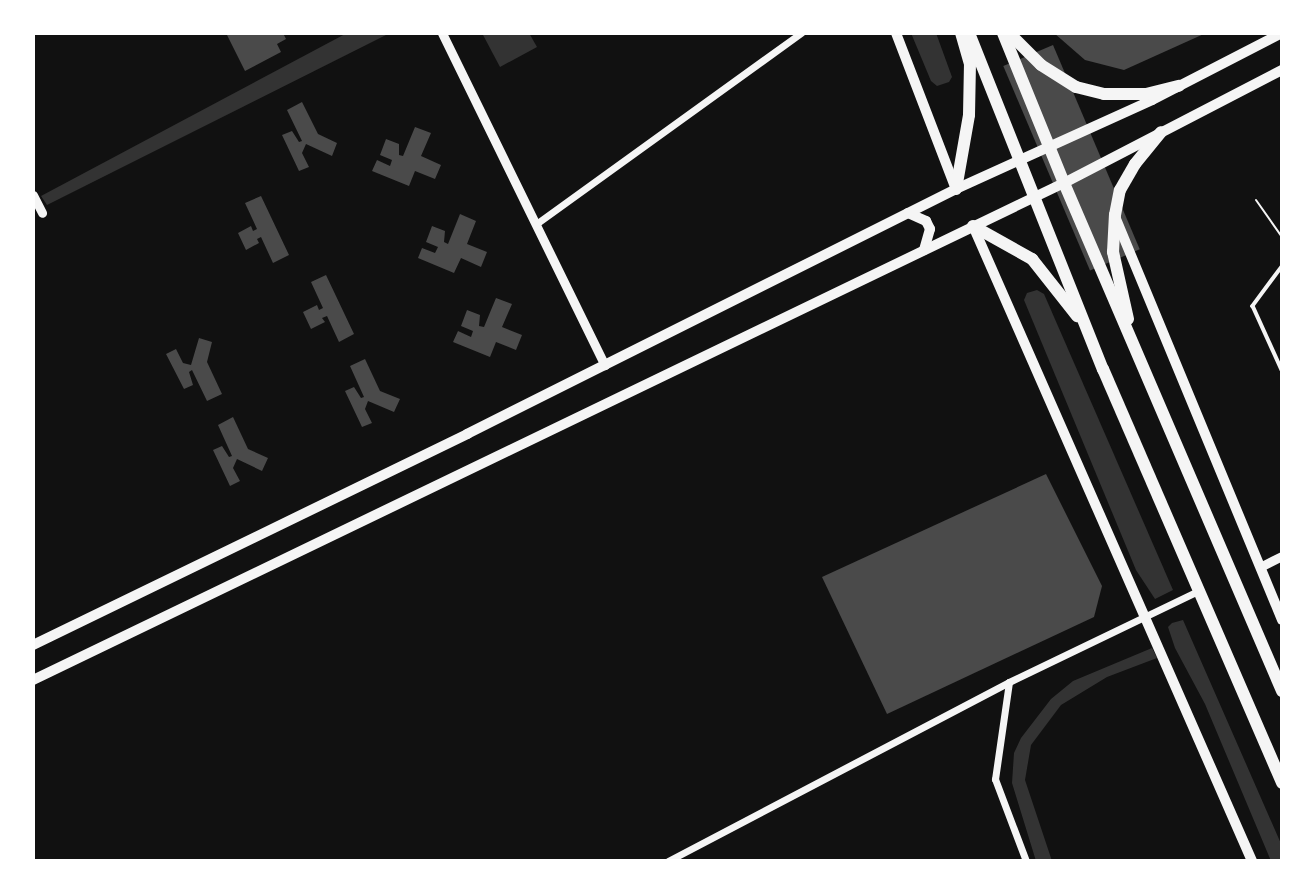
<!DOCTYPE html>
<html>
<head>
<meta charset="utf-8">
<style>
  body { margin:0 }
  #map { position:relative; width:1315px; height:894px; overflow:hidden; background:#111; font-family:Literata,serif }
  div>[style] { position:absolute }
  [style*='--x'] { left:calc(var(--x)*1px); top:calc(var(--y)*1px); width:calc(var(--w)*1px); rotate:calc(var(--a)*1deg) }
  .water>* { inset:0; background:#333 }
  .building>* { inset:0; background:#4a4a4a; transform-origin:0 0 }
  .path>* { height:2px; margin:-1px; padding:0 1px; transform-origin:1px; border-radius:1px; background:#f5f5f5 }
  .service>* { height:3.5px; margin:-1.75px; padding:0 1.75px; transform-origin:1.75px; border-radius:1.75px; background:#f5f5f5 }
  .minor>* { height:7px; margin:-3.5px; padding:0 3.5px; transform-origin:3.5px; border-radius:3.5px; background:#f5f5f5 }
  .tertiary>* { height:9px; margin:-4.5px; padding:0 4.5px; transform-origin:4.5px; border-radius:4.5px; background:#f5f5f5 }
  .secondary>* { height:10px; margin:-5px; padding:0 5px; transform-origin:5px; border-radius:5px; background:#f5f5f5 }
  .trunk>* { height:12px; margin:-6px; padding:0 6px; transform-origin:6px; border-radius:6px; background:#f5f5f5 }
  span { translate:-50% -50%; white-space:nowrap; text-align:center; line-height:1.15; -webkit-text-stroke:5px #fff; paint-order:stroke }
  .frame { position:absolute; inset:0; border:35px solid #fff; pointer-events:none }
</style>
</head>
<body>
<div id="map">
  <div class="water">
    <div style="clip-path:polygon(347px 33px,390px 33px,47px 205px,41px 196px)"></div>
    <div style="clip-path:polygon(482px 33px,529px 33px,537px 47px,500px 67px)"></div>
    <div style="clip-path:polygon(911px 33px,936px 33px,952px 77px,949px 82px,937px 86px,931px 81px)"></div>
    <div style="clip-path:polygon(1037px 290px,1044px 294px,1173px 590px,1155px 599px,1136px 570px,1024px 300px,1027px 293px)"></div>
    <div style="clip-path:polygon(1183px 620px,1282px 846px,1282px 861px,1271px 861px,1205px 704px,1175px 648px,1168px 627px,1172px 623px)"></div>
    <div style="clip-path:polygon(1152px 648px,1157px 658px,1107px 677px,1061px 705px,1031px 745px,1025px 780px,1052px 861px,1036px 861px,1012px 783px,1014px 753px,1021px 738px,1051px 699px,1073px 681px)"></div>
  </div>
  <div class="building">
    <div style="clip-path:polygon(226px 33px,283px 33px,286px 39px,277px 44px,281px 52px,245px 71px)"></div>
    <div style="clip-path:polygon(1054px 33px,1206px 33px,1124px 70px,1085px 60px)"></div>
    <div style="left:1053px;top:45px;width:222px;height:54px;rotate:67deg"></div>
    <div style="clip-path:polygon(302px 102px,318px 134px,337px 143px,332px 156px,306px 144px,302px 153px,309px 167px,299px 171px,282px 135px,292px 131px,299px 142px,302px 141px,287px 110px)"></div>
    <div style="clip-path:polygon(415px 127px,431px 133px,421px 156px,441px 165px,435px 179px,415px 171px,409px 186px,372px 171px,377px 160px,390px 166px,392px 160px,380px 155px,386px 139px,399px 144px,399px 155px,403px 156px)"></div>
    <div style="clip-path:polygon(261px 196px,289px 255px,273px 263px,261px 237px,257px 239px,259px 243px,246px 250px,238px 233px,251px 226px,253px 231px,257px 229px,245px 203px)"></div>
    <div style="clip-path:polygon(460px 214px,476px 221px,467px 244px,487px 252px,481px 267px,461px 258px,454px 273px,418px 258px,422px 248px,435px 253px,438px 247px,426px 242px,432px 226px,445px 231px,444px 242px,448px 244px)"></div>
    <div style="clip-path:polygon(326px 275px,354px 334px,339px 342px,327px 316px,322px 318px,325px 322px,311px 329px,303px 312px,317px 305px,319px 310px,323px 308px,311px 282px)"></div>
    <div style="clip-path:polygon(496px 298px,512px 304px,502px 327px,522px 335px,516px 350px,496px 342px,490px 357px,453px 342px,458px 331px,471px 337px,473px 331px,461px 326px,467px 310px,480px 315px,479px 326px,484px 327px)"></div>
    <div style="clip-path:polygon(199px 338px,212px 342px,207px 362px,222px 394px,207px 401px,192px 370px,189px 372px,193px 385px,184px 389px,166px 354px,176px 349px,183px 363px,191px 365px)"></div>
    <div style="clip-path:polygon(365px 359px,380px 391px,400px 399px,394px 412px,368px 401px,365px 409px,372px 423px,362px 427px,345px 391px,354px 387px,361px 398px,364px 397px,350px 366px)"></div>
    <div style="clip-path:polygon(233px 417px,248px 449px,268px 458px,262px 471px,237px 459px,233px 468px,240px 481px,230px 486px,213px 450px,222px 446px,229px 457px,232px 456px,218px 425px)"></div>
    <div style="clip-path:polygon(1046px 474px,1102px 586px,1094px 617px,887px 714px,822px 577px)"></div>
  </div>
  <div class="path">
    <div style="--x:1256;--y:200;--w:45;--a:54.9"></div>
  </div>
  <div class="service">
    <div style="--x:1282;--y:267;--w:49;--a:126.6"></div>
    <div style="--x:1253;--y:306;--w:70;--a:65.6"></div>
  </div>
  <div class="minor">
    <div style="--x:536;--y:224;--w:327;--a:-35.8"></div>
    <div style="--x:1009;--y:682;--w:98;--a:98.2"></div>
    <div style="--x:995;--y:779;--w:88;--a:69.3"></div>
    <div style="--x:668;--y:861;--w:385;--a:-27.7"></div>
    <div style="--x:1009;--y:682;--w:210;--a:-25.7"></div>
  </div>
  <div class="tertiary">
    <div style="--x:442;--y:33;--w:370;--a:63.9"></div>
    <div style="--x:33;--y:195;--w:20;--a:63"></div>
    <div style="--x:1260;--y:567;--w:25;--a:-27"></div>
  </div>
  <div class="secondary">
    <div style="--x:896;--y:33;--w:167;--a:69"></div>
    <div style="--x:908;--y:213;--w:20;--a:24"></div>
    <div style="--x:926;--y:221;--w:9;--a:63"></div>
    <div style="--x:930;--y:229;--w:22;--a:106"></div>
    <div style="--x:1116;--y:219;--w:434;--a:67.5"></div>
    <div style="--x:973;--y:226;--w:694;--a:66.28"></div>
    <div style="--x:33;--y:645;--w:483;--a:-25.9"></div>
    <div style="--x:467;--y:434;--w:547;--a:-26.61"></div>
    <div style="--x:956;--y:189;--w:215;--a:-24.4"></div>
    <div style="--x:1152;--y:100;--w:146;--a:-27.3"></div>
    <div style="--x:33;--y:680;--w:1145;--a:-25.74"></div>
    <div style="--x:1064;--y:183;--w:246;--a:-27.4"></div>
  </div>
  <div class="trunk">
    <div style="--x:969;--y:33;--w:362;--a:68.3"></div>
    <div style="--x:1103;--y:369;--w:451;--a:66.6"></div>
    <div style="--x:1003;--y:33;--w:162;--a:67.9"></div>
    <div style="--x:1064;--y:183;--w:553;--a:66.77"></div>
    <div style="--x:1009;--y:33;--w:45;--a:45"></div>
    <div style="--x:1041;--y:65;--w:41;--a:32.2"></div>
    <div style="--x:1076;--y:87;--w:29;--a:14"></div>
    <div style="--x:1104;--y:94;--w:42;--a:0"></div>
    <div style="--x:1146;--y:94;--w:34;--a:-14"></div>
    <div style="--x:956;--y:189;--w:75;--a:-80"></div>
    <div style="--x:969;--y:115;--w:51;--a:-88.9"></div>
    <div style="--x:970;--y:64;--w:32;--a:-106"></div>
    <div style="--x:973;--y:226;--w:68;--a:29.2"></div>
    <div style="--x:1032;--y:259;--w:73;--a:51.7"></div>
    <div style="--x:1128;--y:319;--w:69;--a:-102.6"></div>
    <div style="--x:1113;--y:252;--w:37;--a:-87"></div>
    <div style="--x:1115;--y:215;--w:25;--a:-79"></div>
    <div style="--x:1120;--y:190;--w:30;--a:-60"></div>
    <div style="--x:1135;--y:164;--w:41;--a:-50.9"></div>
  </div>
  <div class="frame"></div>
</div>
</body>
</html>
